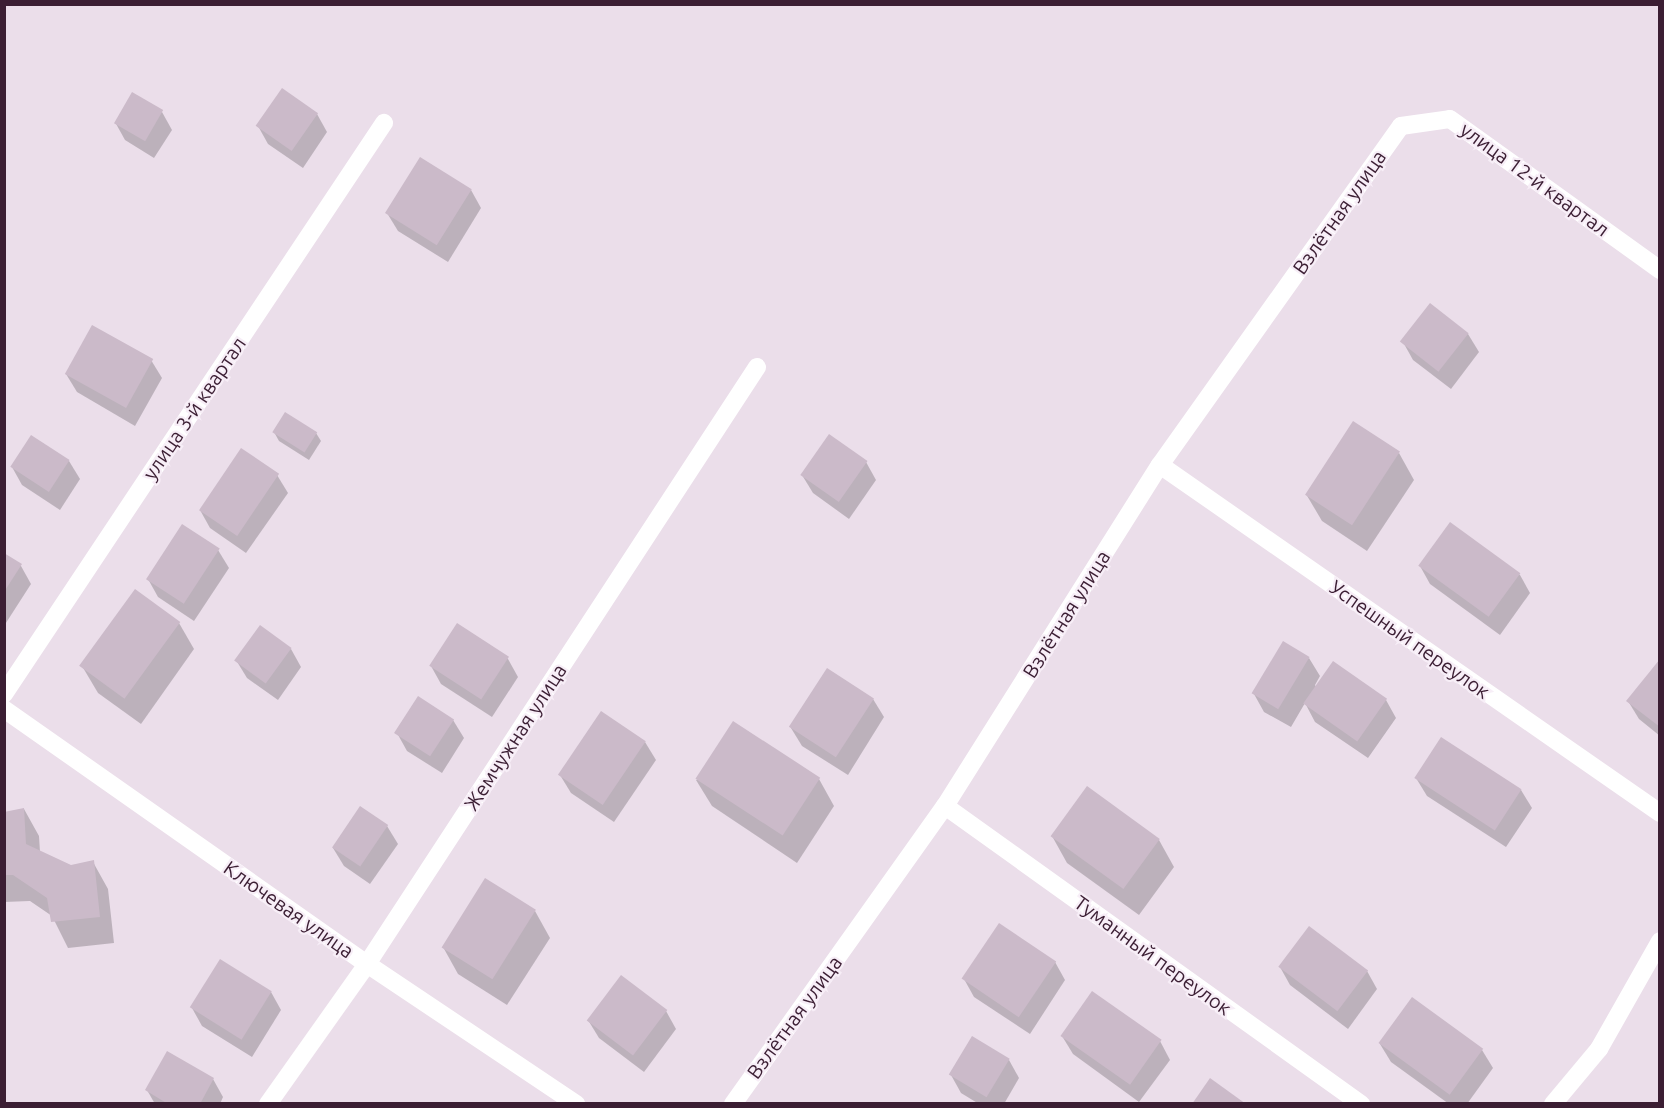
<!DOCTYPE html>
<html>
<head>
<meta charset="utf-8">
<style>
  body { margin:0 }
  #map { position:relative; width:1664px; height:1108px; overflow:hidden; background:#ebdeea; font-family:Ubuntu,sans-serif }
  div>[style] { position:absolute }
  [style*='--x'] { left:calc(var(--x)*1px); top:calc(var(--y)*1px); width:calc(var(--w)*1px); rotate:calc(var(--a)*1deg) }
  .shadow>* { inset:0; background:#0003 }
  .building>* { inset:0; background:#cbbac9; transform-origin:0 0 }
  .street>* { height:18px; margin:-9px; padding:0 9px; transform-origin:9px; border-radius:9px; background:#fff }
  span { translate:-50% -50%; white-space:nowrap; text-align:center; line-height:1.15; -webkit-text-stroke:4.5px #f7eef7; paint-order:stroke }
  .street-label { font-size:20px; color:#3b1e33 }
  .frame { position:absolute; inset:0; border:6px solid #3b1e33; pointer-events:none }
</style>
</head>
<body>
<div id="map">
  <div class="shadow">
    <div style="clip-path:polygon(162px 112px,172px 130px,154px 158px,125px 140px,115px 122px)"></div>
    <div style="clip-path:polygon(317px 114px,327px 132px,303px 168px,268px 144px,258px 126px)"></div>
    <div style="clip-path:polygon(471px 190px,481px 208px,448px 262px,398px 231px,387px 213px)"></div>
    <div style="clip-path:polygon(1431px 306px,1468px 334px,1479px 352px,1451px 389px,1413px 360px,1403px 342px)"></div>
    <div style="clip-path:polygon(151px 360px,162px 378px,135px 426px,77px 392px,66px 374px)"></div>
    <div style="clip-path:polygon(274px 432px,316px 433px,321px 441px,309px 460px,279px 441px)"></div>
    <div style="clip-path:polygon(1399px 453px,1414px 480px,1367px 551px,1322px 521px,1306px 494px)"></div>
    <div style="clip-path:polygon(69px 461px,80px 479px,60px 510px,22px 485px,12px 467px)"></div>
    <div style="clip-path:polygon(866px 462px,876px 480px,849px 519px,813px 493px,802px 475px)"></div>
    <div style="clip-path:polygon(277px 475px,288px 493px,246px 553px,210px 528px,200px 510px)"></div>
    <div style="clip-path:polygon(1450px 524px,1520px 575px,1530px 593px,1500px 635px,1430px 584px,1420px 566px)"></div>
    <div style="clip-path:polygon(218px 550px,229px 568px,194px 621px,158px 597px,148px 579px)"></div>
    <div style="clip-path:polygon(4px 555px,21px 566px,31px 584px,4px 626px)"></div>
    <div style="clip-path:polygon(179px 623px,194px 649px,141px 724px,98px 693px,82px 666px)"></div>
    <div style="clip-path:polygon(458px 625px,508px 659px,518px 677px,492px 717px,441px 684px,431px 666px)"></div>
    <div style="clip-path:polygon(291px 649px,301px 667px,278px 700px,247px 678px,236px 660px)"></div>
    <div style="clip-path:polygon(1309px 658px,1320px 676px,1315px 685px,1316px 687px,1386px 700px,1396px 718px,1368px 758px,1315px 722px,1305px 703px,1291px 727px,1264px 712px,1254px 694px)"></div>
    <div style="clip-path:polygon(1659px 661px,1660px 736px,1639px 719px,1628px 701px)"></div>
    <div style="clip-path:polygon(873px 699px,884px 717px,848px 775px,802px 746px,791px 728px)"></div>
    <div style="clip-path:polygon(453px 720px,464px 738px,442px 773px,407px 751px,397px 733px)"></div>
    <div style="clip-path:polygon(645px 742px,656px 760px,614px 822px,571px 793px,560px 775px)"></div>
    <div style="clip-path:polygon(1416px 778px,1521px 790px,1532px 808px,1506px 847px,1427px 796px)"></div>
    <div style="clip-path:polygon(819px 779px,834px 806px,797px 863px,712px 806px,696px 780px)"></div>
    <div style="clip-path:polygon(24px 809px,39px 836px,40px 852px,71px 867px,93px 862px,108px 889px,114px 943px,68px 948px,52px 916px,30px 901px,4px 902px,4px 813px)"></div>
    <div style="clip-path:polygon(387px 826px,398px 844px,370px 884px,344px 866px,333px 848px)"></div>
    <div style="clip-path:polygon(1052px 836px,1159px 840px,1174px 867px,1139px 915px,1067px 863px)"></div>
    <div style="clip-path:polygon(535px 911px,550px 938px,507px 1005px,458px 974px,443px 947px)"></div>
    <div style="clip-path:polygon(1309px 928px,1367px 971px,1377px 989px,1348px 1029px,1290px 985px,1280px 967px)"></div>
    <div style="clip-path:polygon(1055px 962px,1065px 980px,1030px 1034px,974px 997px,964px 979px)"></div>
    <div style="clip-path:polygon(271px 992px,281px 1010px,252px 1057px,202px 1026px,192px 1008px)"></div>
    <div style="clip-path:polygon(666px 1011px,676px 1029px,644px 1072px,599px 1038px,588px 1020px)"></div>
    <div style="clip-path:polygon(1062px 1036px,1160px 1041px,1170px 1060px,1139px 1102px,1073px 1054px)"></div>
    <div style="clip-path:polygon(1380px 1044px,1482px 1050px,1493px 1068px,1467px 1104px,1449px 1104px,1391px 1062px)"></div>
    <div style="clip-path:polygon(1009px 1060px,1019px 1078px,1004px 1104px,979px 1104px,961px 1093px,951px 1075px)"></div>
    <div style="clip-path:polygon(213px 1079px,223px 1097px,220px 1104px,155px 1104px,147px 1090px)"></div>
  </div>
  <div class="building">
    <div style="left:282px;top:88px;width:44px;height:46px;rotate:35deg"></div>
    <div style="left:132px;top:92px;width:36px;height:36px;rotate:30deg"></div>
    <div style="left:420px;top:157px;width:61px;height:66px;rotate:32deg"></div>
    <div style="left:1430px;top:303px;width:49px;height:49px;rotate:38deg"></div>
    <div style="left:92px;top:325px;width:70px;height:56px;rotate:29deg"></div>
    <div style="left:285px;top:412px;width:38px;height:24px;rotate:32deg"></div>
    <div style="left:1353px;top:421px;width:56px;height:88px;rotate:33deg"></div>
    <div style="left:829px;top:434px;width:47px;height:50px;rotate:35deg"></div>
    <div style="left:31px;top:435px;width:46px;height:38px;rotate:33deg"></div>
    <div style="left:241px;top:448px;width:46px;height:75px;rotate:34deg"></div>
    <div style="left:1450px;top:522px;width:87px;height:54px;rotate:36deg"></div>
    <div style="left:182px;top:524px;width:45px;height:66px;rotate:33deg"></div>
    <div style="clip-path:polygon(4px 553px,22px 564px,4px 592px)"></div>
    <div style="left:135px;top:589px;width:56px;height:95px;rotate:36deg"></div>
    <div style="left:457px;top:623px;width:62px;height:51px;rotate:33deg"></div>
    <div style="left:260px;top:625px;width:39px;height:44px;rotate:36deg"></div>
    <div style="left:1283px;top:641px;width:31px;height:61px;rotate:31deg"></div>
    <div style="clip-path:polygon(1660px 659px,1660px 727px,1626px 701px)"></div>
    <div style="left:1333px;top:661px;width:66px;height:52px;rotate:35deg"></div>
    <div style="left:827px;top:668px;width:56px;height:70px;rotate:33deg"></div>
    <div style="left:418px;top:696px;width:43px;height:44px;rotate:33deg"></div>
    <div style="left:601px;top:711px;width:54px;height:77px;rotate:34deg"></div>
    <div style="left:733px;top:721px;width:104px;height:69px;rotate:33deg"></div>
    <div style="left:1441px;top:737px;width:96px;height:49px;rotate:33deg"></div>
    <div style="left:1087px;top:786px;width:90px;height:62px;rotate:36deg"></div>
    <div style="left:360px;top:806px;width:34px;height:50px;rotate:34deg"></div>
    <div style="clip-path:polygon(24px 808px,26px 844px,71px 865px,94px 860px,100px 917px,51px 922px,47px 898px,13px 875px,4px 875px,4px 812px)"></div>
    <div style="left:485px;top:878px;width:60px;height:82px;rotate:32deg"></div>
    <div style="left:999px;top:923px;width:69px;height:67px;rotate:34deg"></div>
    <div style="left:1309px;top:926px;width:74px;height:51px;rotate:37deg"></div>
    <div style="left:220px;top:959px;width:61px;height:57px;rotate:32deg"></div>
    <div style="left:621px;top:975px;width:58px;height:57px;rotate:37deg"></div>
    <div style="left:1092px;top:991px;width:85px;height:55px;rotate:35deg"></div>
    <div style="left:1412px;top:997px;width:88px;height:57px;rotate:36deg"></div>
    <div style="left:972px;top:1036px;width:44px;height:45px;rotate:31deg"></div>
    <div style="clip-path:polygon(167px 1051px,214px 1078px,200px 1104px,168px 1104px,145px 1090px)"></div>
    <div style="clip-path:polygon(1210px 1078px,1246px 1104px,1192px 1104px)"></div>
  </div>
  <div class="street">
    <div style="--x:1160;--y:465;--w:609;--a:34.84"></div>
    <div style="--x:4;--y:694;--w:686;--a:-56.36"></div>
    <div style="--x:4;--y:709;--w:444;--a:35.1"></div>
    <div style="--x:367;--y:964;--w:252;--a:33.8"></div>
    <div style="--x:945;--y:806;--w:512;--a:35.62"></div>
    <div style="--x:268;--y:1104;--w:171;--a:-54.7"></div>
    <div style="--x:367;--y:964;--w:713;--a:-56.84"></div>
    <div style="--x:733;--y:1104;--w:366;--a:-54.6"></div>
    <div style="--x:945;--y:806;--w:403;--a:-57.8"></div>
    <div style="--x:1160;--y:465;--w:416;--a:-54.6"></div>
    <div style="--x:1401;--y:126;--w:49;--a:-8.1"></div>
    <div style="--x:1450;--y:119;--w:259;--a:35.7"></div>
    <div style="--x:1553;--y:1104;--w:72;--a:-50.1"></div>
    <div style="--x:1599;--y:1049;--w:124;--a:-60.5"></div>
  </div>
  <div class="street-label">
    <span style="left:1535px;top:179px;rotate:36deg">улица 12-й квартал</span>
    <span style="left:1339px;top:212px;rotate:-55deg">Взлётная улица</span>
    <span style="left:194px;top:408px;rotate:-56deg">улица 3-й квартал</span>
    <span style="left:1066px;top:614px;rotate:-58deg">Взлётная улица</span>
    <span style="left:1410px;top:639px;rotate:35deg">Успешный переулок</span>
    <span style="left:515px;top:737px;rotate:-57deg">Жемчужная улица</span>
    <span style="left:289px;top:909px;rotate:35deg">Ключевая улица</span>
    <span style="left:1153px;top:955px;rotate:36deg">Туманный переулок</span>
    <span style="left:794px;top:1017px;rotate:-54deg">Взлётная улица</span>
  </div>
  <div class="frame"></div>
</div>
</body>
</html>
